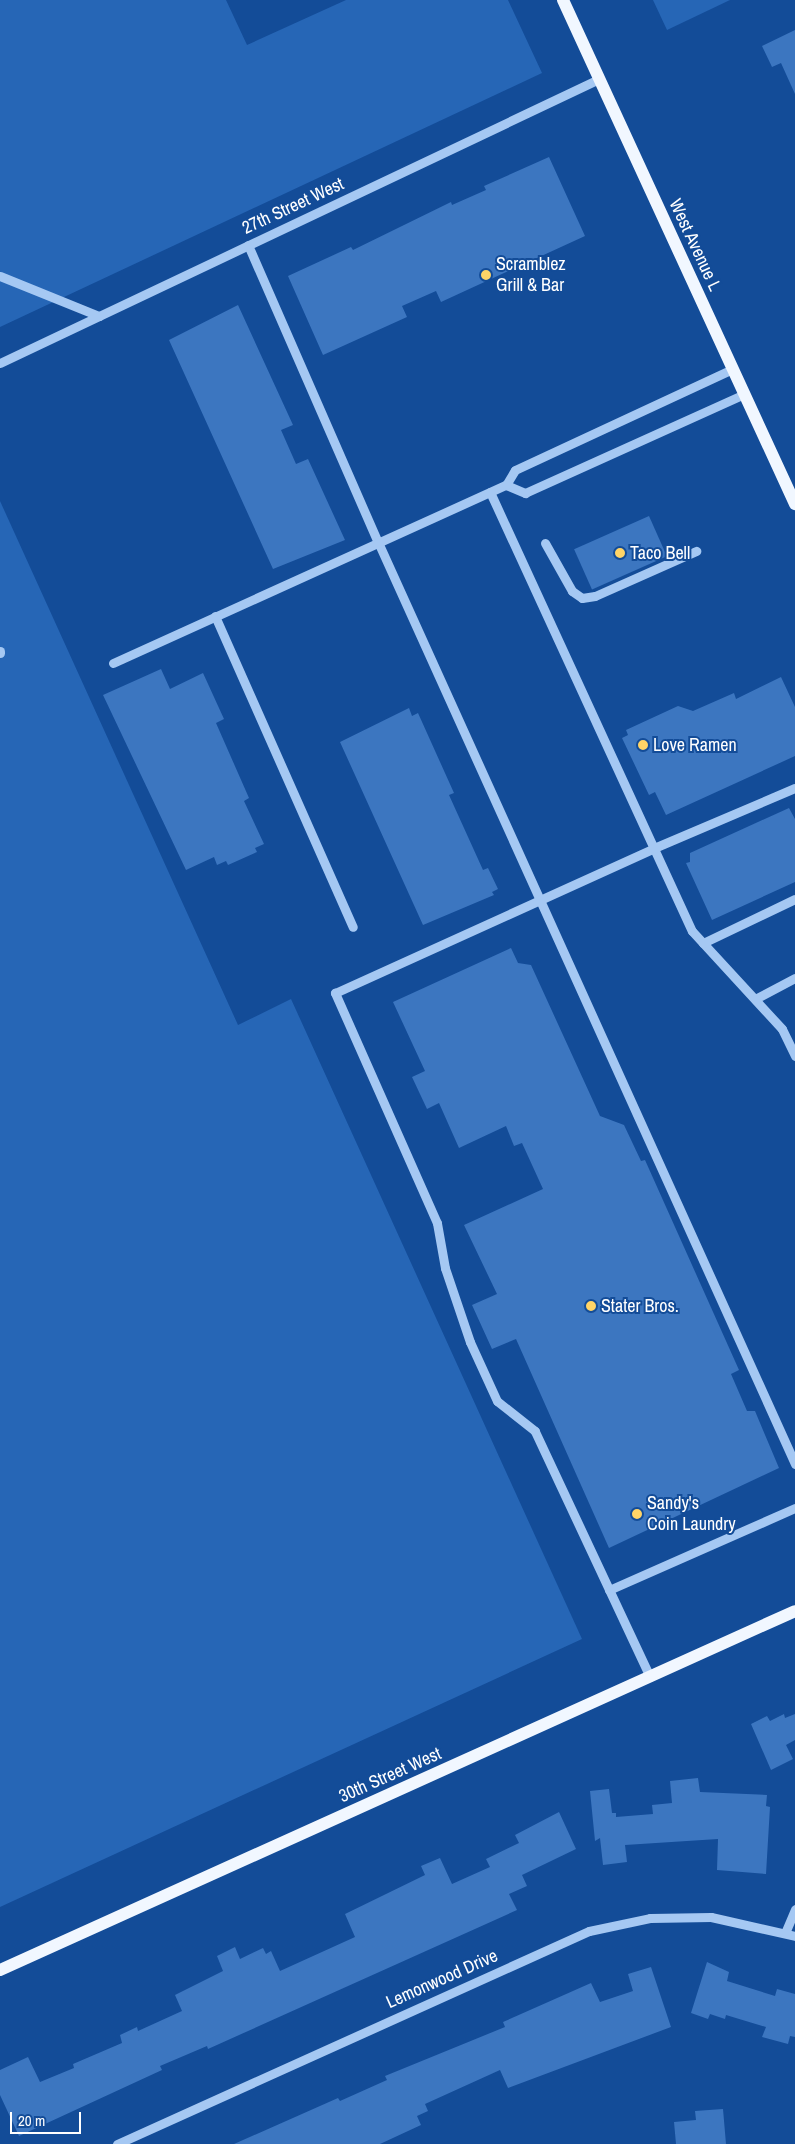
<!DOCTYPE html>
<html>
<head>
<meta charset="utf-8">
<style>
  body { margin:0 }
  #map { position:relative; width:795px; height:2144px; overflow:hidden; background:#134c98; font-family:"Archivo Narrow",sans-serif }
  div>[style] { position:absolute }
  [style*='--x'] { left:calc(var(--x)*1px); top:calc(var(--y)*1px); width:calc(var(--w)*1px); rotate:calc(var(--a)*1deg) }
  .green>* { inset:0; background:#2666b6 }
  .building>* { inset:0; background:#3c76c0; transform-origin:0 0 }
  .minor>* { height:9px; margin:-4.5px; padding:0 4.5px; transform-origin:4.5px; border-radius:4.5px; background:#a5c8f3 }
  .major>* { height:12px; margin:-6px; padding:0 6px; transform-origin:6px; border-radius:6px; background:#f1f7ff }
  .dots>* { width:14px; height:14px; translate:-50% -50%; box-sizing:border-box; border:2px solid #134c98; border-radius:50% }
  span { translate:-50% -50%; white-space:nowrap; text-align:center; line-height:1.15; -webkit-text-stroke:4px #134c98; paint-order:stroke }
  .street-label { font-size:18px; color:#fff }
  .poi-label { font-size:18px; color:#fff }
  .left { translate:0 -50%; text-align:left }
  .scale { position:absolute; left:10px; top:2112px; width:71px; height:22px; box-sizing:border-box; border:2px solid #fff; border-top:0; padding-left:6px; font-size:15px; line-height:18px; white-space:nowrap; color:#fff; -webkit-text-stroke:4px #134c98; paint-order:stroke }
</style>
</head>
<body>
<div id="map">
  <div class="green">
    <div style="clip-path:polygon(0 0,226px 0,247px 45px,346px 0,508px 0,542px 73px,0 327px)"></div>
    <div style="clip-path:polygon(653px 0,730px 0,667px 30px)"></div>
    <div style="clip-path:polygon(0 501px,238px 1025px,291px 999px,582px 1639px,0 1907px)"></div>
  </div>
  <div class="building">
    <div style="clip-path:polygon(795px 30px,795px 94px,781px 63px,772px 67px,762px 46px)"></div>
    <div style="clip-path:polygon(549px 157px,585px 236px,441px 302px,436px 291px,402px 306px,407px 317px,323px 355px,288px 276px,351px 247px,353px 250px,451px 202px,452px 205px,486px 190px,484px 186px)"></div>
    <div style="clip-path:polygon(238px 305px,293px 425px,281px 430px,296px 464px,308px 459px,345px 540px,273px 569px,169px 340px)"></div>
    <div style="left:649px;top:516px;width:44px;height:82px;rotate:66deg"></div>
    <div style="clip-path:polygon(161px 669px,170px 689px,203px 673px,224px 719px,216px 723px,249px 798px,244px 801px,264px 844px,255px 848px,257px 852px,228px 865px,226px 861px,217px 865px,214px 857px,186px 870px,103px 695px)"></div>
    <div style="clip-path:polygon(781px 677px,795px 707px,795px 756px,666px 815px,655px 792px,649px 795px,622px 738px,628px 735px,626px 730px,678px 706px,693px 711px,734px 693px,736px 699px)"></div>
    <div style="clip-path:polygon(409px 708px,412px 716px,418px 713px,454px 793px,449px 795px,483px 870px,488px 868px,498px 889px,492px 892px,494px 895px,423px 925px,340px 742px)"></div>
    <div style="clip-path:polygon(789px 808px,795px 819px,795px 882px,712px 920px,686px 863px,690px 862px,690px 853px)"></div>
    <div style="clip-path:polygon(511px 948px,518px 963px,531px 965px,600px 1116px,624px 1125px,641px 1161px,645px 1160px,739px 1370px,731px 1374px,747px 1411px,755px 1411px,779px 1468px,609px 1548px,516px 1339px,492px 1349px,472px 1305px,497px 1294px,464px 1225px,543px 1189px,522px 1143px,514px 1146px,506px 1126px,459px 1148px,439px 1103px,427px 1109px,412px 1077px,425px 1071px,393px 1002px)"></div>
    <div style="clip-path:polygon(784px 1714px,785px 1718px,795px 1714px,795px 1740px,786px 1745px,793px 1759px,771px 1770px,751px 1724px,767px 1716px,770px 1721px)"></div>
    <div style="clip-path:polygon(698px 1778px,700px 1792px,767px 1795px,766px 1806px,770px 1807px,766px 1874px,717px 1870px,718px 1839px,625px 1845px,627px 1862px,603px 1865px,600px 1838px,595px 1841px,590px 1791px,609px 1789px,612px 1813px,616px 1813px,616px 1817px,653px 1814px,652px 1805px,672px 1803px,670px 1781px)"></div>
    <div style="clip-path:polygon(559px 1812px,576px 1849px,522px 1875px,527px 1886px,509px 1894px,517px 1910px,208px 2049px,207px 2046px,160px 2066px,162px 2070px,19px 2136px,0 2095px,0 2070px,28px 2057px,40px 2082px,74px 2068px,73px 2064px,122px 2043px,120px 2035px,137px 2027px,138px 2031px,182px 2011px,175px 1995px,223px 1971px,217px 1956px,235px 1947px,240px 1959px,263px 1948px,266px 1954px,271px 1951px,280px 1971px,355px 1937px,345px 1914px,425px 1875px,421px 1866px,440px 1858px,452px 1884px,490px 1867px,486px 1859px,519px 1843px,515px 1835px)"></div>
    <div style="clip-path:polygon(707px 1962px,729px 1972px,727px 1981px,775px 1996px,777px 1989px,795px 1994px,795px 2037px,790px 2036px,788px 2044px,762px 2037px,766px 2027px,726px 2015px,725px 2019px,710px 2014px,708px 2019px,691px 2013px)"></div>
    <div style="clip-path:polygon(651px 1967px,671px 2027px,508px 2088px,500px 2070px,425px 2104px,428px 2111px,417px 2116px,421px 2125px,380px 2144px,234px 2144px,338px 2098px,340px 2101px,387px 2080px,385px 2076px,505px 2027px,503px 2022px,591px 1983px,600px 2002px,633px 1991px,628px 1974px)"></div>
    <div style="clip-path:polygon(723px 2109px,726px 2144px,676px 2144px,674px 2122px,696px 2120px,695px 2111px)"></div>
  </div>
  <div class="minor">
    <div style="--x:248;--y:245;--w:324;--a:66.4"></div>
    <div style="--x:378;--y:542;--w:1012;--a:65.66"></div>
    <div style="--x:0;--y:276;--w:107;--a:22"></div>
    <div style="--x:0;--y:363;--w:663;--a:-25.37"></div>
    <div style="--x:506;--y:485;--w:21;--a:23"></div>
    <div style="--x:525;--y:493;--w:240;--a:-24.3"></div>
    <div style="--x:490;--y:492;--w:483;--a:65.3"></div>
    <div style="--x:692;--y:931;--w:133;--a:47.4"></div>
    <div style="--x:782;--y:1029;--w:30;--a:64"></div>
    <div style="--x:545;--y:543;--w:55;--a:60.6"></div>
    <div style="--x:572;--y:591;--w:12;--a:35"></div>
    <div style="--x:582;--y:598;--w:13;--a:-9"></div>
    <div style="--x:595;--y:596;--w:111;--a:-24"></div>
    <div style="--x:215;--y:616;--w:340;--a:66.1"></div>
    <div style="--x:0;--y:651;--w:2;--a:90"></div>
    <div style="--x:113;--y:663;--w:431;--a:-24.4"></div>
    <div style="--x:506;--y:485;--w:17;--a:-59"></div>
    <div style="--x:515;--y:470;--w:240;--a:-24.9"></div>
    <div style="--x:703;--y:943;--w:102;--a:-25.6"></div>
    <div style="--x:755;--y:999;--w:45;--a:-27.7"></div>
    <div style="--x:609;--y:1590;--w:203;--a:-23.8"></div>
    <div style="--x:650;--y:1677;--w:272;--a:-115.1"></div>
    <div style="--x:535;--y:1431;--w:48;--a:-141.7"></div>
    <div style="--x:497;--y:1401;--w:65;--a:-114.6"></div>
    <div style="--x:470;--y:1342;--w:78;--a:-108.7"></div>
    <div style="--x:445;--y:1268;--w:46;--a:-100.1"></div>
    <div style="--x:437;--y:1223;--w:252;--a:-113.9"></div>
    <div style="--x:335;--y:993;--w:350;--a:-24.4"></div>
    <div style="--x:654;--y:848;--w:153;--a:-23.1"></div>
    <div style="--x:785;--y:1933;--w:26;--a:-67"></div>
    <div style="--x:117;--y:2144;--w:518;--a:-24.29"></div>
    <div style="--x:589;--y:1931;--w:62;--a:-12"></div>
    <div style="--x:650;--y:1918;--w:61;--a:-0.9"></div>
    <div style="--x:711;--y:1917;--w:86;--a:12.7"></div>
  </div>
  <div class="major">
    <div style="--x:563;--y:0;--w:555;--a:65.28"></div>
    <div style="--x:0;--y:1970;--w:872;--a:-24.3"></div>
  </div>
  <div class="dots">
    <div style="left:486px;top:275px;background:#ffd467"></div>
    <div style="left:620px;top:553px;background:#ffd467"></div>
    <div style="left:643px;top:745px;background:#ffd467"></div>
    <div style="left:591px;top:1306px;background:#ffd467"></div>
    <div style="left:637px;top:1514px;background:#ffd467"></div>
  </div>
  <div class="street-label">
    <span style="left:293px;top:206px;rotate:-25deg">27th Street West</span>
    <span style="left:695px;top:245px;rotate:65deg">West Avenue L</span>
    <span style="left:390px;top:1775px;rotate:-24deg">30th Street West</span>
    <span style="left:442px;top:1979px;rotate:-24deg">Lemonwood Drive</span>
  </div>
  <div class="poi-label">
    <span class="left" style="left:496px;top:275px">Scramblez<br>Grill &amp; Bar</span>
    <span class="left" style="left:630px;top:553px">Taco Bell</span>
    <span class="left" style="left:653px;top:745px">Love Ramen</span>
    <span class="left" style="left:601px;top:1306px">Stater Bros.</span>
    <span class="left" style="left:647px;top:1514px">Sandy's<br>Coin Laundry</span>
  </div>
  <div class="scale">20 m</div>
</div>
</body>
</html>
